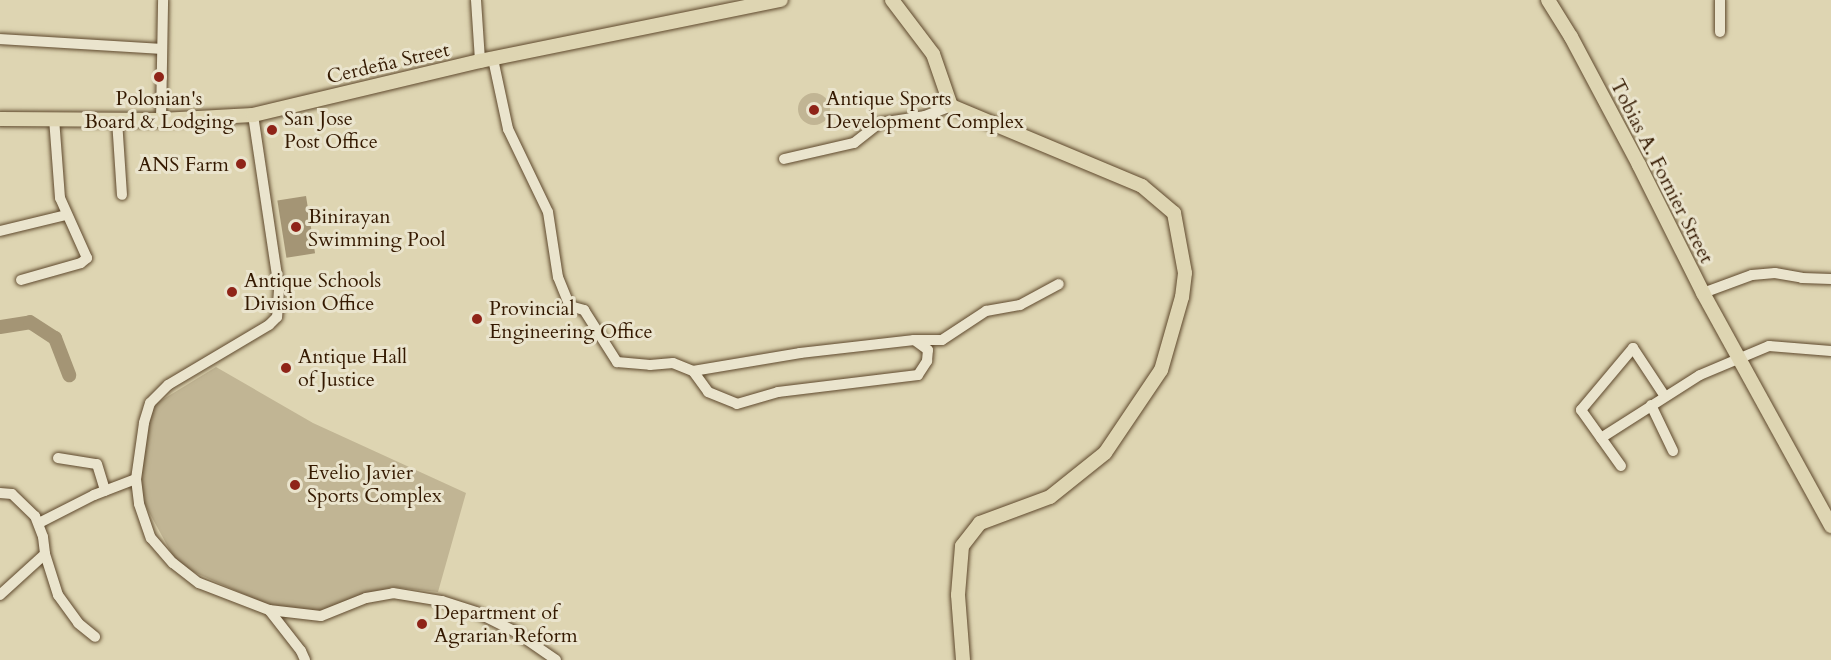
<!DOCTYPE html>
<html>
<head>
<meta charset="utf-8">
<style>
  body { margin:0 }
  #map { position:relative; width:1831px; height:660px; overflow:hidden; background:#ded5b2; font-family:Cardo,serif }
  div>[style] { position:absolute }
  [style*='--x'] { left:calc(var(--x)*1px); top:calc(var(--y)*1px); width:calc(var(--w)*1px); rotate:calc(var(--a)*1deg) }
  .green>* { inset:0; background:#c1b594 }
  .round { border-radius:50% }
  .water>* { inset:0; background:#a49575; transform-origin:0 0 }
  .river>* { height:14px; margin:-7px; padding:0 7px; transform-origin:7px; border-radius:7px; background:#a49575 }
  .roads { filter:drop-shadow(0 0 2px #5e482c) drop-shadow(0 0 2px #5e482c) }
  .minor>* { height:10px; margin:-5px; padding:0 5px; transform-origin:5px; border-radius:5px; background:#eae4cd }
  .major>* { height:14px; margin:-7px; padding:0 7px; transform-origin:7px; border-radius:7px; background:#ded5b2 }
  .dots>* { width:16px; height:16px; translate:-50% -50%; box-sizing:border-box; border:3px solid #eae4cd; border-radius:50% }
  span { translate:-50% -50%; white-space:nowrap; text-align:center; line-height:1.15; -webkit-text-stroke:6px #eae4cd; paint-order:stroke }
  .street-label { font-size:20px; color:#341900 }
  .poi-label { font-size:20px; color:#341900 }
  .left { translate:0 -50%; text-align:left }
  .right { translate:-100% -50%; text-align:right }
</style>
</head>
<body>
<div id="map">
  <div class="green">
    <div class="round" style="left:798px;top:93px;width:32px;height:32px"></div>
    <div style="clip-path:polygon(216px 367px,313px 423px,466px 493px,438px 592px,392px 587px,318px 612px,273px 607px,178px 565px,144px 503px,140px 476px,151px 414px,157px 403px)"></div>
  </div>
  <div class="water">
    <div style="left:306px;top:196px;width:58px;height:29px;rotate:81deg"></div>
  </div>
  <div class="river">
    <div style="--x:0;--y:327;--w:30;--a:-9"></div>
    <div style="--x:30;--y:322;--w:30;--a:33"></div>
    <div style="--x:55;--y:338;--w:40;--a:69"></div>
  </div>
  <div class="roads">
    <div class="minor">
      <div style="--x:476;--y:0;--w:61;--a:86.2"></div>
      <div style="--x:1720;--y:0;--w:32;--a:90"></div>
      <div style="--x:0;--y:39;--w:162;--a:3.5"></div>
      <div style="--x:493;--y:59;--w:72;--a:77.9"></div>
      <div style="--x:508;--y:129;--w:92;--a:64.3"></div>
      <div style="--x:548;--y:212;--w:66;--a:81.3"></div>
      <div style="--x:558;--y:277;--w:31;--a:68"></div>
      <div style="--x:570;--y:306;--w:15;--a:16"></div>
      <div style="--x:584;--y:310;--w:62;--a:57.6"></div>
      <div style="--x:617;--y:362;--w:33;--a:5"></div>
      <div style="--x:650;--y:365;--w:23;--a:-5"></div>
      <div style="--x:673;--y:363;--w:22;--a:22"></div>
      <div style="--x:693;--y:371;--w:109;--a:-9.5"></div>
      <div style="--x:800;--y:353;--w:115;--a:-6.5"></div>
      <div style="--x:914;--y:340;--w:28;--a:0"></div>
      <div style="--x:942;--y:340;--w:53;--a:-33.4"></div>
      <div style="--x:986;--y:311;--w:35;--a:-10"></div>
      <div style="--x:1020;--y:305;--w:44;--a:-28.3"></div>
      <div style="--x:253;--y:115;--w:177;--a:81.5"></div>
      <div style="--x:279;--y:290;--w:27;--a:94"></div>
      <div style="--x:277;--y:317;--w:11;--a:135"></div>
      <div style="--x:269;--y:325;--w:117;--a:149.3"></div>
      <div style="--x:168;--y:385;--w:25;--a:135"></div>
      <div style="--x:150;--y:403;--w:21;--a:107"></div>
      <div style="--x:144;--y:423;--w:57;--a:98.1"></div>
      <div style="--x:136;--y:479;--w:25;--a:83"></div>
      <div style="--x:139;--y:504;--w:36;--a:71"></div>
      <div style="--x:151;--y:538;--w:33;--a:49"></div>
      <div style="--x:173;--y:563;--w:33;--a:38"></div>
      <div style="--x:199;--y:583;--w:75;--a:21.1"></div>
      <div style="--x:269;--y:610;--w:52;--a:6.6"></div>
      <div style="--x:321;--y:616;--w:48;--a:-21.8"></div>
      <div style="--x:366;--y:598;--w:27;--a:-10"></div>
      <div style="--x:393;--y:593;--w:50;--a:9.3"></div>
      <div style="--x:442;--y:601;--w:36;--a:18"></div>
      <div style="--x:476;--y:612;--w:42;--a:26.6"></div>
      <div style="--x:514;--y:631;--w:51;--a:34.6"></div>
      <div style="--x:117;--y:120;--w:75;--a:86.2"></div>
      <div style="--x:161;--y:120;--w:120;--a:-89"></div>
      <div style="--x:784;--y:159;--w:72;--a:-12.9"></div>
      <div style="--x:854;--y:143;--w:33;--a:-38"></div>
      <div style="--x:880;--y:123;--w:46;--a:-8.8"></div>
      <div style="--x:925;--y:116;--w:28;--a:-21"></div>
      <div style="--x:0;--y:231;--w:68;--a:-13.6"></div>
      <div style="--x:21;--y:280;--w:62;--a:-15.8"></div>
      <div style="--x:81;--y:263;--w:8;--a:-40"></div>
      <div style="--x:87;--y:258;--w:66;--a:-114.2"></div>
      <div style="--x:60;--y:198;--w:79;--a:-94.3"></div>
      <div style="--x:1703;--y:293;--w:52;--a:-20.2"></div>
      <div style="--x:1752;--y:275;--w:23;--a:-5"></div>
      <div style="--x:1775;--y:273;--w:27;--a:10"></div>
      <div style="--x:1802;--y:278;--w:29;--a:2"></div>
      <div style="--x:693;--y:371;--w:26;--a:54"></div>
      <div style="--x:708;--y:392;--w:31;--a:22"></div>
      <div style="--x:737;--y:404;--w:43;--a:-16.3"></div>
      <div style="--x:778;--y:392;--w:141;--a:-6.9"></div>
      <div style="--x:918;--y:375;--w:17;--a:-57"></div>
      <div style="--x:927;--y:361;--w:11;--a:-85"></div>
      <div style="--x:928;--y:350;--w:17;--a:-144"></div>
      <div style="--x:1651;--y:405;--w:51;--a:64.4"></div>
      <div style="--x:1601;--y:438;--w:117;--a:-32.5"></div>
      <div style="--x:1700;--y:375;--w:75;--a:-22.8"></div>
      <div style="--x:1769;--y:346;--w:62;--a:4.6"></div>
      <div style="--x:58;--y:458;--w:39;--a:9"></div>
      <div style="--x:97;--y:464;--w:28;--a:73"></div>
      <div style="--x:1621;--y:466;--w:69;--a:-125.5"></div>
      <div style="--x:1581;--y:410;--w:81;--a:-50"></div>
      <div style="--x:1633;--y:348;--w:56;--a:56.6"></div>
      <div style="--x:0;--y:493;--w:12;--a:5"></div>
      <div style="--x:12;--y:494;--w:32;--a:44"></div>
      <div style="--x:35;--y:516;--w:22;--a:69"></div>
      <div style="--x:43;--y:537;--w:17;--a:83"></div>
      <div style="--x:45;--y:554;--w:61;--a:137.7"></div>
      <div style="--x:39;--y:523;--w:62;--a:-27"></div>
      <div style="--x:94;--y:495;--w:45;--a:-20.9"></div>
      <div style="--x:45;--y:554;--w:43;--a:72.4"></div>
      <div style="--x:58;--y:595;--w:34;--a:54"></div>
      <div style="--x:78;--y:623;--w:22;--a:39"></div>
      <div style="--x:269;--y:610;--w:52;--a:52"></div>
      <div style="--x:301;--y:651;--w:10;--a:66"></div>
    </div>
    <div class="major">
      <div style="--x:892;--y:0;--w:68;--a:52.8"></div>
      <div style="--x:933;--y:54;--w:55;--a:70.9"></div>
      <div style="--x:951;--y:106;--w:207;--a:22.7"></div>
      <div style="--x:1142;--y:186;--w:42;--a:40.2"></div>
      <div style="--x:1174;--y:213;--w:61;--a:79.6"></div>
      <div style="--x:1185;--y:273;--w:24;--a:97"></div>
      <div style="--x:1182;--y:297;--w:76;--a:106"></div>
      <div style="--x:1161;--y:370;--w:100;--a:124"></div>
      <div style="--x:1105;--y:453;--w:70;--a:141.3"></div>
      <div style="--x:1050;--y:497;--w:75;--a:159.6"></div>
      <div style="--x:980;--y:523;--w:29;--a:128"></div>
      <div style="--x:962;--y:546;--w:49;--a:94.7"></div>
      <div style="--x:958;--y:595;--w:65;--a:85.6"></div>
      <div style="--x:1548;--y:0;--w:44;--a:58.1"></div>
      <div style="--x:1571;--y:37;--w:145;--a:62"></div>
      <div style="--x:1639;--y:165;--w:143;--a:63.4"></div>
      <div style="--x:1703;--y:293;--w:266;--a:61.2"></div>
      <div style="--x:0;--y:119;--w:161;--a:0.4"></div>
      <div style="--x:161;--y:120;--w:92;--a:-3.1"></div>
      <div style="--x:253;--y:115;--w:233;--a:-13.4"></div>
      <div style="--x:480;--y:61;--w:307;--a:-11.5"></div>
    </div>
  </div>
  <div class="dots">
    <div style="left:159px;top:77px;background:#8f2418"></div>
    <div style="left:814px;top:110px;background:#8f2418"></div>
    <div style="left:272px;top:130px;background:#8f2418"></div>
    <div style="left:241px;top:164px;background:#8f2418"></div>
    <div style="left:296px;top:227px;background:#8f2418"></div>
    <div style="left:232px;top:292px;background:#8f2418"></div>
    <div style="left:477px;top:319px;background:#8f2418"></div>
    <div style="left:286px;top:368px;background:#8f2418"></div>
    <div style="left:295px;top:485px;background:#8f2418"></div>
    <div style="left:422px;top:624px;background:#8f2418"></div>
  </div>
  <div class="street-label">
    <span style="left:388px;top:63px;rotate:-13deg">Cerdeña Street</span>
    <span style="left:1662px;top:171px;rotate:63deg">Tobias A. Fornier Street</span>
  </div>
  <div class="poi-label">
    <span style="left:159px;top:110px">Polonian's<br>Board &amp; Lodging</span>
    <span class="left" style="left:826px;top:110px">Antique Sports<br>Development Complex</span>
    <span class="left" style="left:284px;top:130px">San Jose<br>Post Office</span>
    <span class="right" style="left:229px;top:164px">ANS Farm</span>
    <span class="left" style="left:308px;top:228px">Binirayan<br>Swimming Pool</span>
    <span class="left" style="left:244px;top:292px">Antique Schools<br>Division Office</span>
    <span class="left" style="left:489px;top:320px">Provincial<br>Engineering Office</span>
    <span class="left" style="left:298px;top:368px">Antique Hall<br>of Justice</span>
    <span class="left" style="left:307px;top:484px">Evelio Javier<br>Sports Complex</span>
    <span class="left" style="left:434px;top:624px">Department of<br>Agrarian Reform</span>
  </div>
</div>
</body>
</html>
